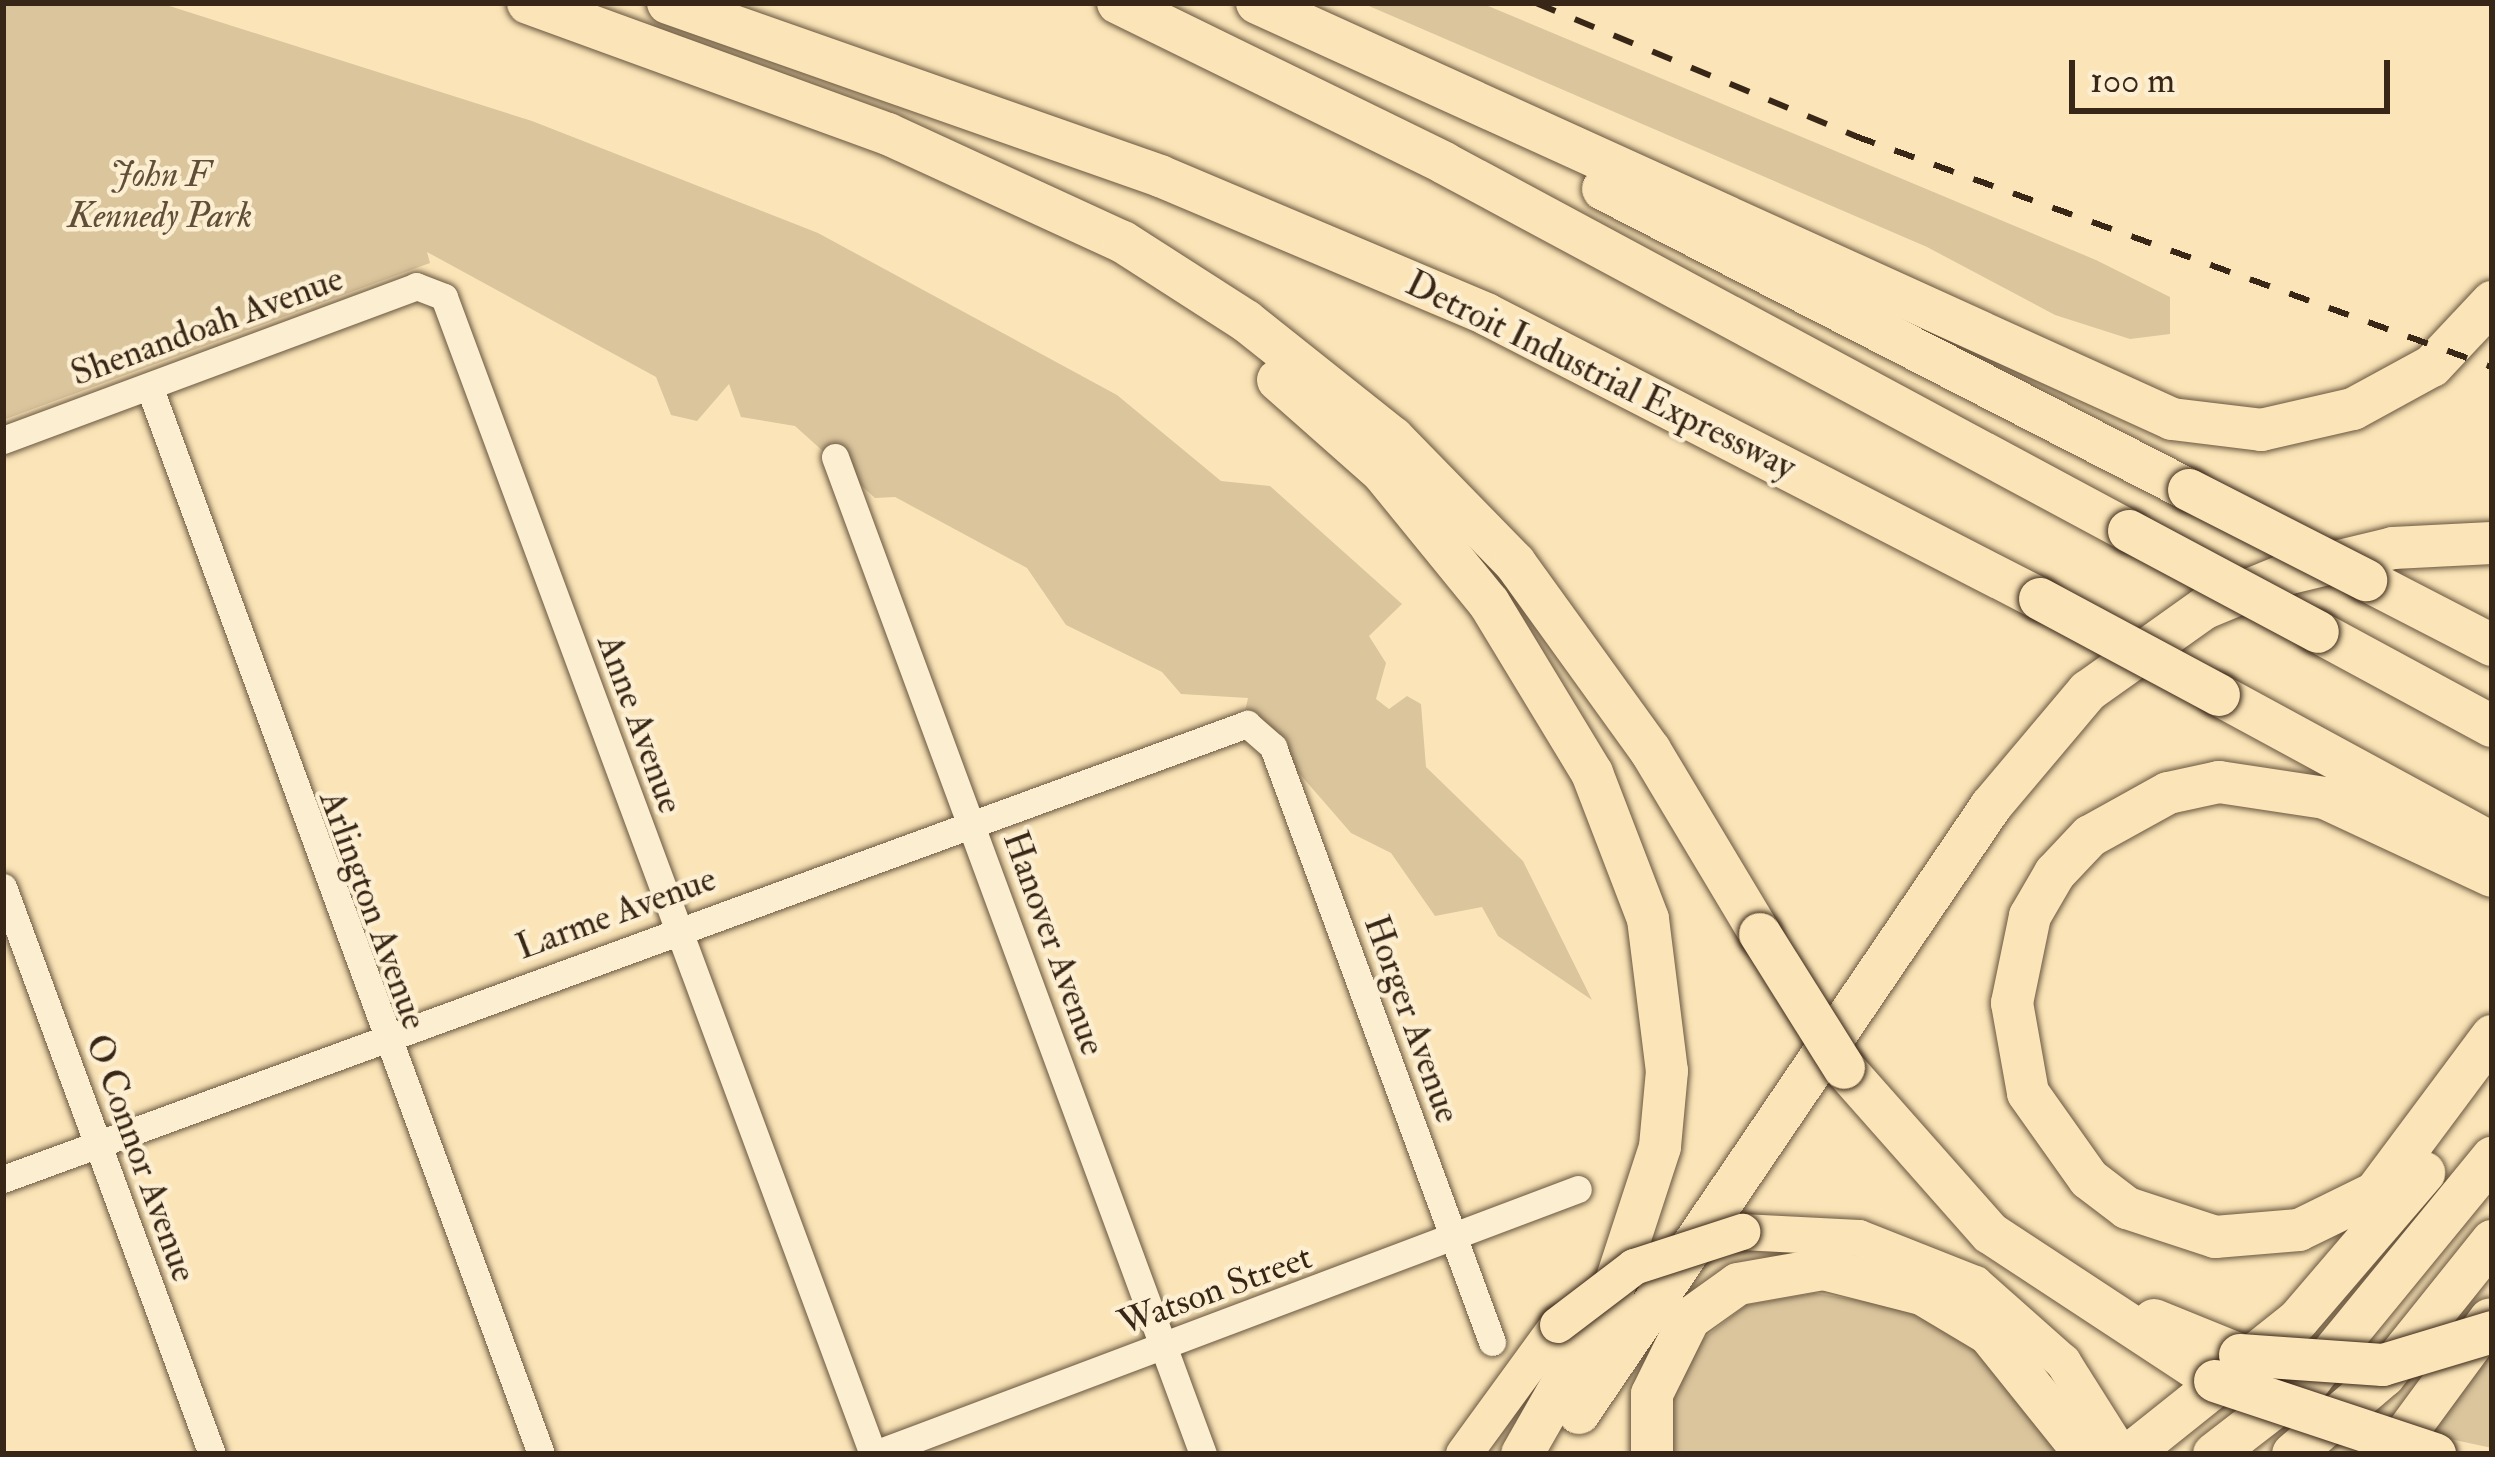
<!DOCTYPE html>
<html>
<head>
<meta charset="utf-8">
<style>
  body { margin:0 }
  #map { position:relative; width:2495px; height:1457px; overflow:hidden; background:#fbe5b8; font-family:"IM FELL Double Pica",serif }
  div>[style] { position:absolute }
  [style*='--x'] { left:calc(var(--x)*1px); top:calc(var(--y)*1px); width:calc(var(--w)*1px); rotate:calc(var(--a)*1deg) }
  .green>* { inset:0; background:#dac59d }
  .roads { filter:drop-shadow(0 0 3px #69563f) drop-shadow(0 0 3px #69563f) }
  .minor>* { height:27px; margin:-13.5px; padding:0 13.5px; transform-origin:13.5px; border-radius:13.5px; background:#fceed1 }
  .major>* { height:36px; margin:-18px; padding:0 18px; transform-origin:18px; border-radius:18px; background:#fbe5b8 }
  .highway>* { height:42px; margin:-21px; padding:0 21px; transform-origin:21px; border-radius:21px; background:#fbe5b8 }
  .rail>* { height:6px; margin-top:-3px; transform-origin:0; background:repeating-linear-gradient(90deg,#382617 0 21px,transparent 0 42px) }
  .bridges { filter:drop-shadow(0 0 3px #382617) drop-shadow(0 0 3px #382617) }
  .major-bridge>* { height:36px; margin:-18px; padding:0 18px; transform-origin:18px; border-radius:18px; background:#fbe5b8 }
  .highway-bridge>* { height:42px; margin:-21px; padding:0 21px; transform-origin:21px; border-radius:21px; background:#fbe5b8 }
  span { translate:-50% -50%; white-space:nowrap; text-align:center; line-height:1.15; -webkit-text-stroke:9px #fceed1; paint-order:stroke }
  .park-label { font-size:36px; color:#604e38; font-style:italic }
  .street-label { font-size:36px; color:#382617 }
  .frame { position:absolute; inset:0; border:6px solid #382617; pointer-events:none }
  .scale { position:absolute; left:2069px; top:60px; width:321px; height:54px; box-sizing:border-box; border:6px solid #382617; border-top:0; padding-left:15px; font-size:36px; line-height:42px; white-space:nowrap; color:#382617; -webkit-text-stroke:9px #fceed1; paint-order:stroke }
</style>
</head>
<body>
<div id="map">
  <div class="green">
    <div style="clip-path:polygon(3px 3px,160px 3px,532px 121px,818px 233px,1117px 395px,1221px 481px,1270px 486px,1402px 604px,1369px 636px,1386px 663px,1376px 699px,1389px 709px,1407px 696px,1421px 704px,1426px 767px,1523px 861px,1592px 1000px,1498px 936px,1482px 907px,1435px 916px,1391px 853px,1351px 833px,1245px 711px,1248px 698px,1181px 694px,1162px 672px,1066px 625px,1027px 568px,895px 497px,875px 498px,795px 426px,741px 417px,729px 384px,697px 421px,671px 415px,656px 377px,427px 252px,430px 263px,3px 420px)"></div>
    <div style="clip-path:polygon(1362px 3px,1481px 3px,2096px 260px,2170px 297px,2170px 334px,2130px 339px,2055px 315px,1927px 247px)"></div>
    <div style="clip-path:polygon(1814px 1293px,1906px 1308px,1966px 1333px,2070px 1454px,1667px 1454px,1678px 1359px,1746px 1305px)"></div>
    <div style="clip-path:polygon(2492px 1352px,2492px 1448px,2422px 1433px,2480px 1358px)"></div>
  </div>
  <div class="roads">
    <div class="minor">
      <div style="--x:149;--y:386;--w:1138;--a:69.84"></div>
      <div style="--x:3;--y:440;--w:441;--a:-20.4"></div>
      <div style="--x:416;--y:286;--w:30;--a:21"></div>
      <div style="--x:444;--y:297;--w:1234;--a:69.66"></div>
      <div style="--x:835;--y:457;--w:1063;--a:69.74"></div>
      <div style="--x:3;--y:887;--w:604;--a:69.77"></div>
      <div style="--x:3;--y:1179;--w:1325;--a:-20.09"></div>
      <div style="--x:1247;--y:724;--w:35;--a:41"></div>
      <div style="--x:1273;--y:747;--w:634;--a:69.79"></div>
      <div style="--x:875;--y:1454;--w:751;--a:-20.65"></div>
    </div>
    <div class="major">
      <div style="--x:1742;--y:1232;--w:117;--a:2.9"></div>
      <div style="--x:1859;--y:1238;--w:125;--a:21.6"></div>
      <div style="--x:1975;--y:1284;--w:118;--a:41.6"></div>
      <div style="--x:2063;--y:1362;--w:109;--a:57.8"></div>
      <div style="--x:1464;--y:1454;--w:160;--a:-53.9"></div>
    </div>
    <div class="highway">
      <div style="--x:528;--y:3;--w:383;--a:20"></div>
      <div style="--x:888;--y:134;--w:259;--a:24.7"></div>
      <div style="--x:1123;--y:242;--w:146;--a:32.7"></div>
      <div style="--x:1246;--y:321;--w:188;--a:38.5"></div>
      <div style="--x:1393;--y:438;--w:175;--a:45.7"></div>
      <div style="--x:1515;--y:563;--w:231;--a:54.2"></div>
      <div style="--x:1650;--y:750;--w:214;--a:59.1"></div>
      <div style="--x:668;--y:3;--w:522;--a:19.37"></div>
      <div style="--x:1160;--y:176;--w:354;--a:22.9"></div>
      <div style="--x:1486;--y:314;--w:623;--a:27.22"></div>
      <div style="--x:1118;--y:3;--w:363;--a:26.1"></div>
      <div style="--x:1444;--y:163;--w:778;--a:28.25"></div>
      <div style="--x:1257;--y:3;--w:1005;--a:24.45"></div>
      <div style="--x:2172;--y:419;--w:90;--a:7"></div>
      <div style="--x:2261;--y:430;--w:94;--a:-12.9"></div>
      <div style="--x:2353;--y:409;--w:90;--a:-28.6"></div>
      <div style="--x:2432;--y:366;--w:88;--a:-46.8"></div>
      <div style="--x:1603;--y:189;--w:659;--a:27.19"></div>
      <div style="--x:1278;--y:380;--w:139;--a:41.5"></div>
      <div style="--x:1382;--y:472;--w:169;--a:50.8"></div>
      <div style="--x:1489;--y:603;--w:199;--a:58.8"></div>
      <div style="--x:1592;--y:773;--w:156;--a:69"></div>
      <div style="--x:1648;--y:919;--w:153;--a:82.9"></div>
      <div style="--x:1667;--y:1071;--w:76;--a:95.3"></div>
      <div style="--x:1660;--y:1147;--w:161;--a:108.1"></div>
      <div style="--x:1610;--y:1300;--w:177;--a:119.7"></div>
      <div style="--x:2366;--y:580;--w:142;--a:27.3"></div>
      <div style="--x:2318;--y:632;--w:198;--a:28.4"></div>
      <div style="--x:2219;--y:695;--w:311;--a:28.5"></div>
      <div style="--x:2492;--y:876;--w:184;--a:-155"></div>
      <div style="--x:2325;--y:798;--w:107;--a:-171.4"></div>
      <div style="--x:2219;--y:782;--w:52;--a:167.8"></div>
      <div style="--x:2168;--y:793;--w:89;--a:151.1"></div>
      <div style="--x:2090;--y:836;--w:51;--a:133.4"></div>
      <div style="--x:2055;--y:873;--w:50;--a:120.2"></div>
      <div style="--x:2030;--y:916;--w:89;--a:101.7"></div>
      <div style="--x:2012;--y:1003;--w:91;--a:79.9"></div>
      <div style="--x:2028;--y:1093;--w:105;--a:54.7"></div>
      <div style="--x:2089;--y:1179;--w:48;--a:37.3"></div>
      <div style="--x:2127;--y:1208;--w:93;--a:18.2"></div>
      <div style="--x:2215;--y:1237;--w:84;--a:-4.8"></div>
      <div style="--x:2299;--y:1230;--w:85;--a:-26"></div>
      <div style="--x:2375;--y:1193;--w:196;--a:-53.3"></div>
      <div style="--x:1844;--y:1068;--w:220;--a:48.5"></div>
      <div style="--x:1990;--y:1233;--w:269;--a:33.3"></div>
      <div style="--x:2154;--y:1320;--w:93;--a:22.1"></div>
      <div style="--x:1579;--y:1413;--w:734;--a:-55.83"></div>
      <div style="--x:1991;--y:806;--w:150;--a:-49.9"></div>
      <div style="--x:2088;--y:691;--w:143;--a:-35.4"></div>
      <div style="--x:2205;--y:608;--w:92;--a:-22.4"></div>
      <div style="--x:2290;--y:573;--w:106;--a:-13.6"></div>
      <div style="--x:2393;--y:548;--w:99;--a:-2.9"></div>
      <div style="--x:1652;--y:1454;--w:60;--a:-90"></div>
      <div style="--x:1652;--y:1394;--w:84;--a:-63.7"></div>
      <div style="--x:1689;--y:1319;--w:60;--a:-35.5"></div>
      <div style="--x:1738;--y:1284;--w:86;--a:-10"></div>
      <div style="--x:1823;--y:1269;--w:102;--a:14.2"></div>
      <div style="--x:1922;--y:1294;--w:78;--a:30.8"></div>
      <div style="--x:1989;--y:1334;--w:154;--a:51.3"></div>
      <div style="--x:2130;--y:1454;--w:215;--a:-38.6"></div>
      <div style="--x:2298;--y:1320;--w:194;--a:-49.4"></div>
      <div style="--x:2214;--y:1454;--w:123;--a:-37.7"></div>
      <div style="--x:2311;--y:1379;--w:286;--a:-50.7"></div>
      <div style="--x:2293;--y:1454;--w:120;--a:-40.6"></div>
      <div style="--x:2384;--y:1376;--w:173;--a:-51.3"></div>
      <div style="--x:2391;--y:1454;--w:167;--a:-53.7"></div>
    </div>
  </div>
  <div class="rail">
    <div style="--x:1536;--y:3;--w:346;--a:22.6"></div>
    <div style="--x:1855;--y:136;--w:678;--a:19.93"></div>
  </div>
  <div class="bridges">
    <div class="major-bridge">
      <div style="--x:1558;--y:1325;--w:96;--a:-37.3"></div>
      <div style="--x:1634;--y:1267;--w:114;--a:-18"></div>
    </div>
    <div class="highway-bridge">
      <div style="--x:2189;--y:490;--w:199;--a:27"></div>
      <div style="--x:2129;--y:531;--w:214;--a:28.1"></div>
      <div style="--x:2040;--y:599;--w:203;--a:28.2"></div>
      <div style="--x:1760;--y:934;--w:158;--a:57.9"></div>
      <div style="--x:2240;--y:1355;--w:143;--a:4"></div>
      <div style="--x:2383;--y:1365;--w:114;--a:-16.8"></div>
      <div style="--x:2215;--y:1381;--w:232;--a:18.4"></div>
    </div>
  </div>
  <div class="park-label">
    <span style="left:160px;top:195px">John F<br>Kennedy Park</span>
  </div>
  <div class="street-label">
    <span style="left:207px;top:326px;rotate:-20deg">Shenandoah Avenue</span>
    <span style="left:1601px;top:375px;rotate:26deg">Detroit Industrial Expressway</span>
    <span style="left:640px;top:724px;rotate:70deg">Anne Avenue</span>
    <span style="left:373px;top:910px;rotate:70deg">Arlington Avenue</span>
    <span style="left:616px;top:913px;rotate:-20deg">Larme Avenue</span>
    <span style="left:1054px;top:943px;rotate:70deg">Hanover Avenue</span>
    <span style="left:1412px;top:1019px;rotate:70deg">Horger Avenue</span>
    <span style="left:141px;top:1158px;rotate:70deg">O Connor Avenue</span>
    <span style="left:1215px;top:1290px;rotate:-20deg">Watson Street</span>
  </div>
  <div class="frame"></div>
  <div class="scale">100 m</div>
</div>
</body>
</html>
